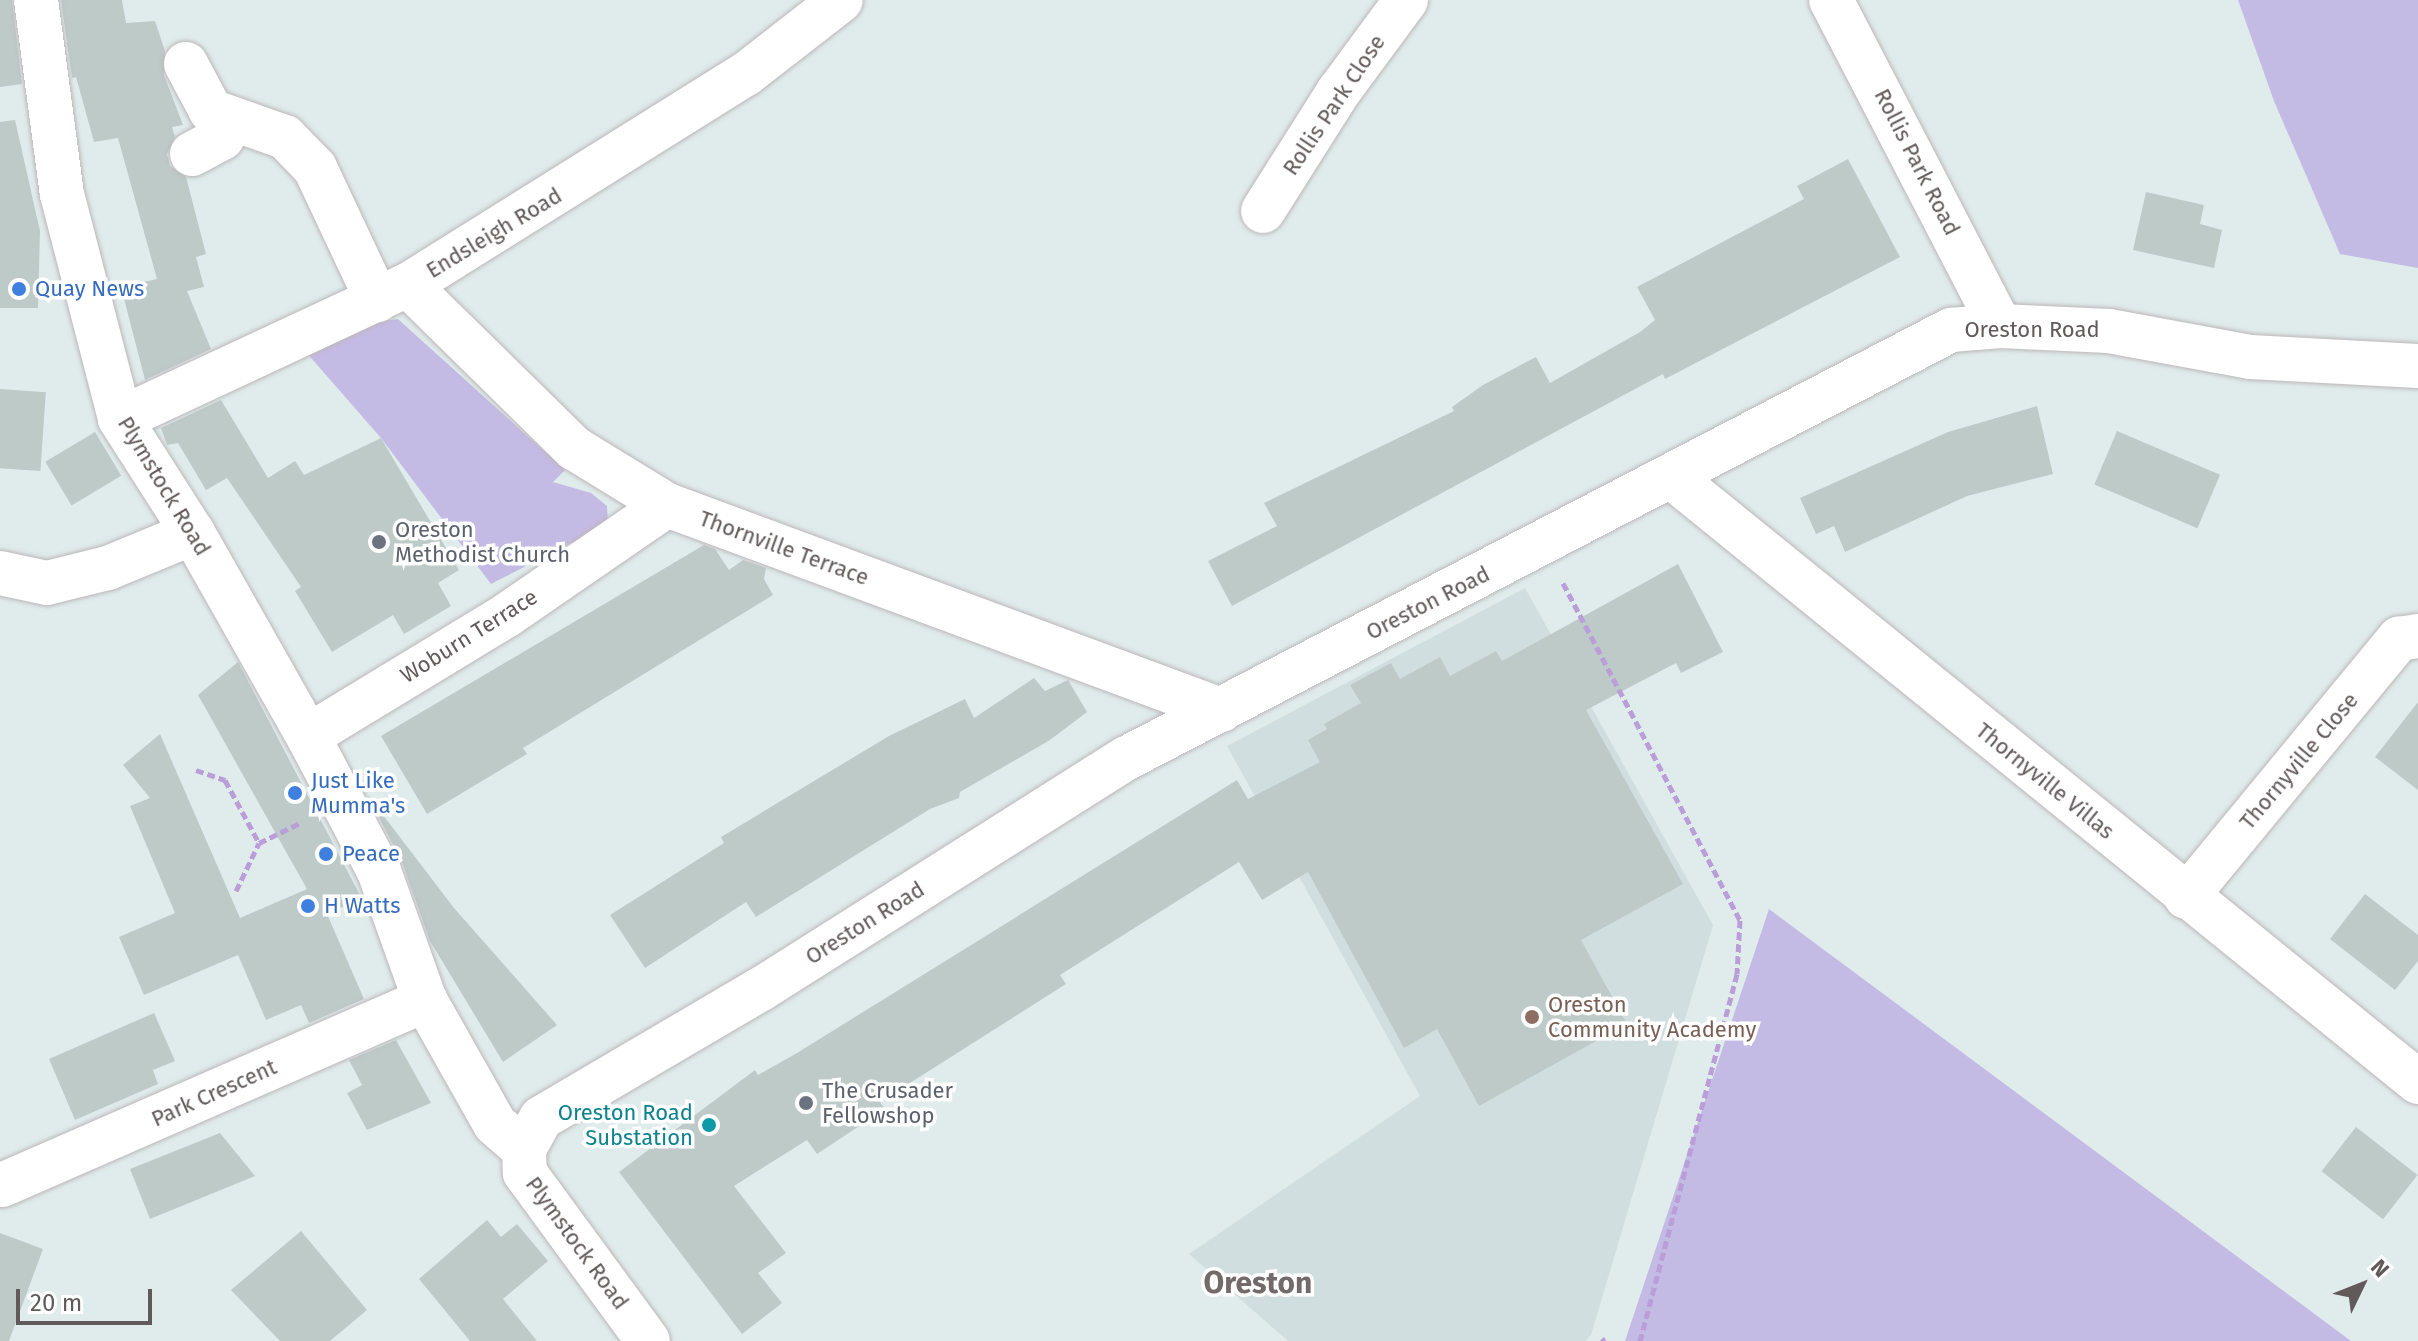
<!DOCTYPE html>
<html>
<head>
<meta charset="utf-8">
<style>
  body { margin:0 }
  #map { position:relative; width:2418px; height:1341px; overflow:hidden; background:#e0ecec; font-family:"Fira Sans",sans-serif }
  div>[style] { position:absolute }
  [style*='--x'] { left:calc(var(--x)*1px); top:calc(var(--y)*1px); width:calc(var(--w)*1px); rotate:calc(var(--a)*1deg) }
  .education>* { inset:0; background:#d1dedf }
  .green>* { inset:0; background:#c4bbe5 }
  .building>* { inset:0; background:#becac8; transform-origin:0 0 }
  .path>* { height:5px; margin-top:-2.5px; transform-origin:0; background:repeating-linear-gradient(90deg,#ba9ed7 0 8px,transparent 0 12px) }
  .roads { filter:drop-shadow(0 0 2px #bdb6b7) drop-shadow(0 0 2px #bdb6b7) }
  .minor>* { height:44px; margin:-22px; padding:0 22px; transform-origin:22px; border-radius:22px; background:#fff }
  .dots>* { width:22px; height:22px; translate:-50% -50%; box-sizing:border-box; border:4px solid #fff; border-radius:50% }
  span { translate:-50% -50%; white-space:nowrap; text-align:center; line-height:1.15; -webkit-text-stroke:7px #fff; paint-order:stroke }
  .street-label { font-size:22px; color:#61595a }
  .shop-label { font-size:22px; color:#366cbe }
  .left { translate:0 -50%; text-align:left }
  .worship-label { font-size:22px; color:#5b616d }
  .education-label { font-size:22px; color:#785e54 }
  .culture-label { font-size:22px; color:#0d838f }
  .right { translate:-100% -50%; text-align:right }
  .district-label { font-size:30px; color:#736a6c; font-weight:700 }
  .north { position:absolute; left:2322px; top:1245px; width:80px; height:80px; -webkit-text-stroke:6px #fff; paint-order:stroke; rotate:47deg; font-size:22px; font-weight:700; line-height:32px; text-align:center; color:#61595a }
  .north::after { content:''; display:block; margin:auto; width:28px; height:36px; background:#61595a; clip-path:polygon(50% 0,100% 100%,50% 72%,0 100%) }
  .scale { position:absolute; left:16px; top:1289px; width:136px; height:36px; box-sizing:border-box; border:4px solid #61595a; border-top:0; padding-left:10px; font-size:24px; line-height:28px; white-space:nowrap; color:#61595a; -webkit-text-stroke:6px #fff; paint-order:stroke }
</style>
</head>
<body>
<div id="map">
  <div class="education">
    <div style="clip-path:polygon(1525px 588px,1713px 925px,1591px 1335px,1586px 1341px,1288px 1341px,1189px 1254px,1420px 1096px,1227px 746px)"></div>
  </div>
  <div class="green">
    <div style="clip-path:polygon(2238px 0,2418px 0,2418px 268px,2340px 254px,2274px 101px)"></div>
    <div style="clip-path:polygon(398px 319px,565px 470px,553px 482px,591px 493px,607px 506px,608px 524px,491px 584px,381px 438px,305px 351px,368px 323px)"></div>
    <div style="clip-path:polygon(1769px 909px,2351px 1341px,1625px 1341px)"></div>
  </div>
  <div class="building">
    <div style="clip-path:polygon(0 0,12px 0,22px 84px,0 87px)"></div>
    <div style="clip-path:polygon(61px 0,122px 0,126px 23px,155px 21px,165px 51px,164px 75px,183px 125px,172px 127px,175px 137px,167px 154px,170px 166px,186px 177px,206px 254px,196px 257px,204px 287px,187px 291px,211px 349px,145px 380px,121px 287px,157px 279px,118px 138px,94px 142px,76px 77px,72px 78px)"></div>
    <div style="clip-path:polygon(15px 120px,40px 231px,38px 308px,0 308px,0 122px)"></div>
    <div style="clip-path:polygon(1848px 159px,1900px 257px,1665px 379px,1663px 374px,1232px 606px,1208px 561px,1277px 526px,1264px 503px,1454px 411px,1452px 407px,1483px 385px,1536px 357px,1550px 383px,1640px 332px,1655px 320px,1637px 287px,1804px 199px,1797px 186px)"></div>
    <div style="clip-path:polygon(2146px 192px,2204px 205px,2200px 224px,2222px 230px,2214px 268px,2133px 250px)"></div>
    <div style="left:0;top:389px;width:46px;height:79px;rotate:4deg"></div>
    <div style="clip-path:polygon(221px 400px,268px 478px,295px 461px,304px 475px,381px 438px,459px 570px,438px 583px,451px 606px,404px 634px,393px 615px,332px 652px,295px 591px,301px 587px,227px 478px,206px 490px,178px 443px,167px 445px,161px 428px)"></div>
    <div style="clip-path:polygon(2037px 406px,2053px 474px,1967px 496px,1845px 552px,1834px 526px,1816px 534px,1800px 498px,1948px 432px)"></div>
    <div style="left:2117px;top:431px;width:112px;height:58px;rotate:23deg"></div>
    <div style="left:95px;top:432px;width:51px;height:58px;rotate:59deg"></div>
    <div style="clip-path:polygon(704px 545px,715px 549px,729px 570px,743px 560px,766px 568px,764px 579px,773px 595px,523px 748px,527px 754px,427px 814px,381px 736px)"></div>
    <div style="clip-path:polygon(1678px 564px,1723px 652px,1681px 673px,1676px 663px,1586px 710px,1683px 884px,1581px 940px,1627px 1024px,1479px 1106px,1437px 1029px,1404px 1048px,1308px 872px,1262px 900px,1239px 862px,1060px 975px,1066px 984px,880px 1102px,885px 1109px,817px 1154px,807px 1140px,734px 1186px,786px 1253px,758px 1273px,782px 1303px,742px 1334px,619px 1172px,755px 1070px,758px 1075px,797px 1053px,1237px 780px,1248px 799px,1320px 762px,1308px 740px,1327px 729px,1324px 724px,1361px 703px,1350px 685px,1391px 663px,1400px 679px,1440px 657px,1450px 676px,1496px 651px,1502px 661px)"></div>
    <div style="clip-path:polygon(238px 662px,362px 899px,327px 914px,364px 999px,309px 1023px,301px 1005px,266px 1020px,238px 955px,144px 995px,119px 937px,175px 913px,130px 806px,150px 798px,123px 765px,160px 734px,240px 918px,307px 889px,198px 695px)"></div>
    <div style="clip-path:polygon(1034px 678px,1045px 691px,1068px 680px,1087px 712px,1050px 740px,960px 792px,959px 798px,930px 809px,756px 917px,746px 902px,645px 968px,610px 915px,724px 843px,721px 837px,889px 736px,965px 699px,974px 718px)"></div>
    <div style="clip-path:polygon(2418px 702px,2418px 790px,2375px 757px)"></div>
    <div style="clip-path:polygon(367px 794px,454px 908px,557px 1025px,503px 1062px,430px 941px,402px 862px)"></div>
    <div style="clip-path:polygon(2365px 894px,2418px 935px,2418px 961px,2395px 990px,2330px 939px)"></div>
    <div style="clip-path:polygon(154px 1013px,175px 1061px,153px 1070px,158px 1084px,75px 1120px,49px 1059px)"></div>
    <div style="clip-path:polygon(396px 1040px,431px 1103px,367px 1130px,347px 1093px,362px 1085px,349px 1060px)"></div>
    <div style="left:2356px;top:1127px;width:78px;height:56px;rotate:38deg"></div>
    <div style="clip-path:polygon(220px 1133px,255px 1176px,150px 1219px,130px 1169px)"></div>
    <div style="clip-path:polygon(487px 1220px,501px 1237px,517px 1224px,548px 1261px,503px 1299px,537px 1341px,470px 1341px,419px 1279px)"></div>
    <div style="clip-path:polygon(301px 1231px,367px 1310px,330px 1341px,280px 1341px,231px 1290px)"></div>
    <div style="clip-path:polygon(0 1233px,43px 1249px,9px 1341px,0 1341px)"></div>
  </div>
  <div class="path">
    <div style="--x:1563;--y:583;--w:381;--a:62.3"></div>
    <div style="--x:1740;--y:920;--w:54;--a:93.2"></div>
    <div style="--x:1737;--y:974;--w:380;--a:104.8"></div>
    <div style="--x:196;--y:770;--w:31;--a:19"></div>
    <div style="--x:225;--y:780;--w:72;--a:61.6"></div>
    <div style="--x:236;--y:891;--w:53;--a:-64.4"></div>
    <div style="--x:259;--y:843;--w:48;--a:-26"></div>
    <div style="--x:1602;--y:1338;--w:4;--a:56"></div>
  </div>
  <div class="roads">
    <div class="minor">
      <div style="--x:36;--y:0;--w:196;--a:82.4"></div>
      <div style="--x:62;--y:194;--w:232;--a:75.5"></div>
      <div style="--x:120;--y:419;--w:135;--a:57.4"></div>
      <div style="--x:193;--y:533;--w:233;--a:60.5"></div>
      <div style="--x:308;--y:736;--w:153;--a:62.3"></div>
      <div style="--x:379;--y:871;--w:137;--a:70.4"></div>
      <div style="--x:425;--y:1000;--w:142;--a:60.6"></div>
      <div style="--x:495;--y:1124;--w:38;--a:41"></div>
      <div style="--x:524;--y:1149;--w:24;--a:88"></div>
      <div style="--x:525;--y:1173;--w:208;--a:53.8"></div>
      <div style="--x:1831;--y:0;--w:367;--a:62.6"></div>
      <div style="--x:186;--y:64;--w:53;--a:62"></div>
      <div style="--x:211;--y:111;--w:78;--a:19.4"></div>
      <div style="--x:285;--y:137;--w:43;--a:45.9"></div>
      <div style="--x:315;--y:168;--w:146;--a:64.8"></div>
      <div style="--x:192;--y:154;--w:34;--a:-28"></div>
      <div style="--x:222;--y:138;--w:20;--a:-57"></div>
      <div style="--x:1263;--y:211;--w:142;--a:-57.7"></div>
      <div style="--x:1339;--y:91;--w:113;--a:-53.6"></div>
      <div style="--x:408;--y:285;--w:233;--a:44.5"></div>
      <div style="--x:574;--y:448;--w:109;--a:31.5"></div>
      <div style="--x:667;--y:505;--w:591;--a:20.31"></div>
      <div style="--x:120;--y:419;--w:318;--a:-25"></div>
      <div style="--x:408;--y:285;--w:398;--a:-32"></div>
      <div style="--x:746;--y:74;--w:120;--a:-37.9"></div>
      <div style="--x:1673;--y:478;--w:959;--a:39.03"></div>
      <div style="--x:0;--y:573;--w:48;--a:12"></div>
      <div style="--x:47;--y:583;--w:63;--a:-13.8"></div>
      <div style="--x:108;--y:568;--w:92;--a:-22.4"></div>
      <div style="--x:308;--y:736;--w:233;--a:-31.3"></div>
      <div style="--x:507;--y:615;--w:194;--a:-34.5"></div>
      <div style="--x:2186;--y:897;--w:335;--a:-50.5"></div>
      <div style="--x:2399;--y:639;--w:19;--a:-9"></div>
      <div style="--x:524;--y:1149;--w:35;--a:-61"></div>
      <div style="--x:541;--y:1118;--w:255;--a:-30.4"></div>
      <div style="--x:761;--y:989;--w:433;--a:-32.3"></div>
      <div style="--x:1127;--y:758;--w:929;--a:-27.45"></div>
      <div style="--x:1951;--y:330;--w:49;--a:-4.7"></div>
      <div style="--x:2000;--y:326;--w:109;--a:2.6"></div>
      <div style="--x:2109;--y:331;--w:143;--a:10.4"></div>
      <div style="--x:2250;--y:357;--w:168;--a:3.1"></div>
      <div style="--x:2;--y:1185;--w:462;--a:-23.6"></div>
    </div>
  </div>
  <div class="dots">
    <div style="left:19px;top:289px;background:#3f7fe0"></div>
    <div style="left:379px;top:542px;background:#6b7280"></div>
    <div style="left:295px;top:793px;background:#3f7fe0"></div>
    <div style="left:326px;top:854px;background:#3f7fe0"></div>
    <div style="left:308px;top:906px;background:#3f7fe0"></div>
    <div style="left:1532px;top:1017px;background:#8d6e63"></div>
    <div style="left:806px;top:1103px;background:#6b7280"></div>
    <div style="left:709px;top:1125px;background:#0f9aa8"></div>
  </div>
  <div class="street-label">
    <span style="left:1334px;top:105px;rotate:-56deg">Rollis Park Close</span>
    <span style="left:1917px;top:162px;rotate:63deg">Rollis Park Road</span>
    <span style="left:494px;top:233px;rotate:-31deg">Endsleigh Road</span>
    <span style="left:2032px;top:330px">Oreston Road</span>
    <span style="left:164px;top:486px;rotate:59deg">Plymstock Road</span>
    <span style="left:784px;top:548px;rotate:20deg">Thornville Terrace</span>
    <span style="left:1428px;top:603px;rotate:-27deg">Oreston Road</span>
    <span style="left:469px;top:636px;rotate:-32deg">Woburn Terrace</span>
    <span style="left:2299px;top:761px;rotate:-50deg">Thornyville Close</span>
    <span style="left:2045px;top:781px;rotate:39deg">Thornyville Villas</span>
    <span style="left:865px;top:923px;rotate:-32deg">Oreston Road</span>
    <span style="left:214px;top:1093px;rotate:-24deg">Park Crescent</span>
    <span style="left:577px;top:1243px;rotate:54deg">Plymstock Road</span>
  </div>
  <div class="shop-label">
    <span class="left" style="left:35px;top:289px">Quay News</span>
    <span class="left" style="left:311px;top:793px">Just Like<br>Mumma's</span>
    <span class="left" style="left:342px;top:854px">Peace</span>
    <span class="left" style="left:324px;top:906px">H Watts</span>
  </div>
  <div class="worship-label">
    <span class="left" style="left:395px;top:542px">Oreston<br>Methodist Church</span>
    <span class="left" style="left:822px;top:1103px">The Crusader<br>Fellowshop</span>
  </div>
  <div class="education-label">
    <span class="left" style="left:1548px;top:1017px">Oreston<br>Community Academy</span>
  </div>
  <div class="culture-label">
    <span class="right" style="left:693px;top:1125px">Oreston Road<br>Substation</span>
  </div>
  <div class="district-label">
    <span style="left:1258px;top:1283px">Oreston</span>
  </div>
  <div class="north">N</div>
  <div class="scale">20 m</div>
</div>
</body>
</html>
